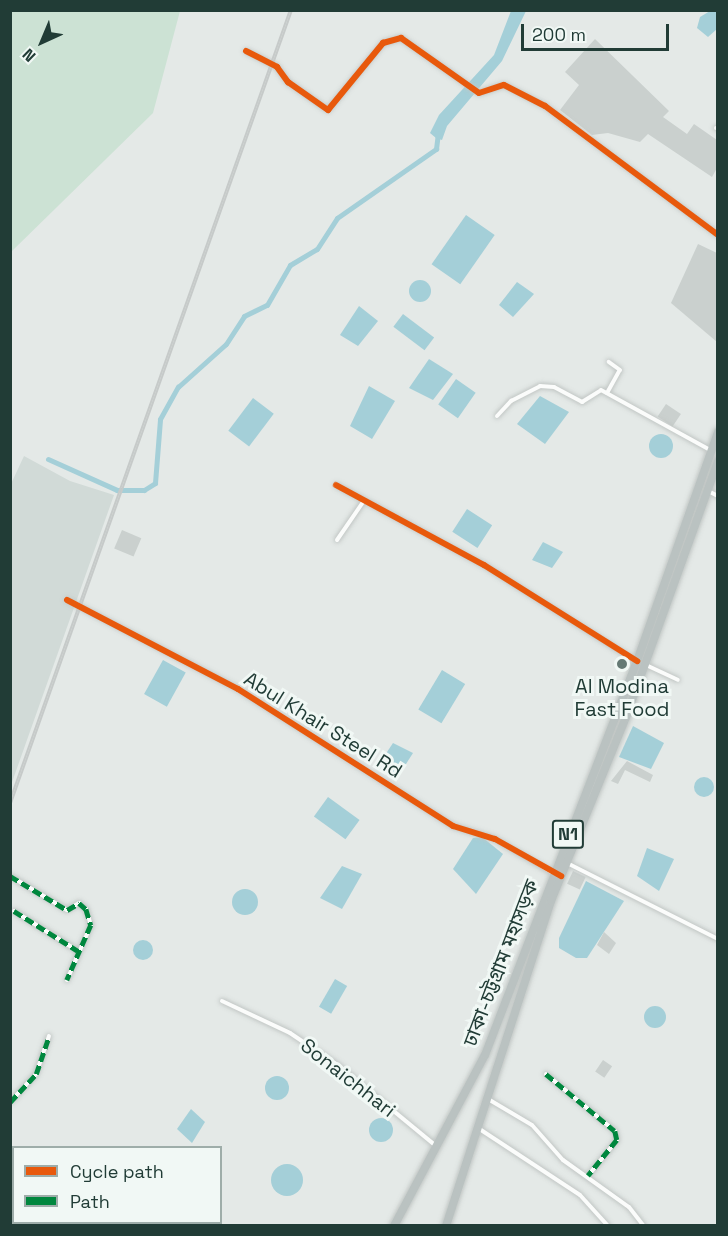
<!DOCTYPE html>
<html>
<head>
<meta charset="utf-8">
<style>
  body { margin:0 }
  #map { position:relative; width:728px; height:1236px; overflow:hidden; background:#e4e9e7; font-family:"Space Grotesk","Noto Sans Bengali",sans-serif }
  div>[style] { position:absolute }
  [style*='--x'] { left:calc(var(--x)*1px); top:calc(var(--y)*1px); width:calc(var(--w)*1px); rotate:calc(var(--a)*1deg) }
  .built>* { inset:0; background:#d1dad7 }
  .green>* { inset:0; background:#cce2d4 }
  .water>* { inset:0; background:#a4cfd8; transform-origin:0 0 }
  .round { border-radius:50% }
  .canal>* { height:5px; margin:-2.5px; padding:0 2.5px; transform-origin:2.5px; border-radius:2.5px; background:#a4cfd8 }
  .building>* { inset:0; background:#cad0ce; transform-origin:0 0 }
  .roads { filter:drop-shadow(0 0 2px #c1c6c4) drop-shadow(0 0 2px #c1c6c4) }
  .street>* { height:4px; margin:-2px; padding:0 2px; transform-origin:2px; border-radius:2px; background:#fbfcfb }
  .highway>* { height:8px; margin:-4px; padding:0 4px; transform-origin:4px; border-radius:4px; background:#bac2c1 }
  .rail>* { height:4px; margin-top:-2px; transform-origin:0; background:repeating-linear-gradient(90deg,#f1f8f5 0 4.5px,#c6cac9 0 9px); box-sizing:border-box; border-block:2px solid #c6cac9 }
  .quiet>* { height:4.5px; margin-top:-2.25px; transform-origin:0; background:repeating-linear-gradient(90deg,#00873e 0 9px,transparent 0 13.5px) }
  .cycleway>* { height:6px; margin:-3px; padding:0 3px; transform-origin:3px; border-radius:3px; background:#e8590c }
  .dots>* { width:16px; height:16px; translate:-50% -50%; box-sizing:border-box; border:3px solid #f1f8f5; border-radius:50% }
  span { translate:-50% -50%; white-space:nowrap; text-align:center; line-height:1.15; -webkit-text-stroke:6px #f1f8f5; paint-order:stroke }
  .shield-label span { padding:2px 4px; background:#f1f8f5; border:2px solid; border-radius:4px; -webkit-text-stroke-width:0 }
  .shield-label { font-size:18px; color:#213c36; font-weight:700 }
  .poi-label { font-size:20px; color:#213c36 }
  .street-label { font-size:20px; color:#213c36 }
  .frame { position:absolute; inset:0; border:12px solid #213c36; pointer-events:none }
  .legend { position:absolute; left:12px; top:1146px; width:210px; height:78px; box-sizing:border-box; background:#f1f8f5; border:2px solid #9eada9; margin:0; padding:8px 10px; list-style:none; font-size:18px; color:#213c36 }
  .legend li { display:flex; align-items:center; gap:12px; height:30px }
  .legend b { width:30px; border:2px solid #9eada9 }
  .north { position:absolute; left:12px; top:12px; width:60px; height:60px; -webkit-text-stroke:4px #f1f8f5; paint-order:stroke; rotate:224deg; font-size:16px; font-weight:700; line-height:24px; text-align:center; color:#213c36 }
  .north::after { content:''; display:block; margin:auto; width:21px; height:27px; background:#213c36; clip-path:polygon(50% 0,100% 100%,50% 72%,0 100%) }
  .scale { position:absolute; left:521px; top:24px; width:148px; height:27px; box-sizing:border-box; border:3px solid #213c36; border-top:0; padding-left:8px; font-size:18px; line-height:21px; white-space:nowrap; color:#213c36; -webkit-text-stroke:4px #f1f8f5; paint-order:stroke }
</style>
</head>
<body>
<div id="map">
  <div class="built">
    <div style="clip-path:polygon(24px 456px,70px 481px,114px 495px,11px 785px,10px 486px)"></div>
  </div>
  <div class="green">
    <div style="clip-path:polygon(11px 10px,180px 11px,153px 113px,11px 252px)"></div>
  </div>
  <div class="water">
    <div style="clip-path:polygon(511px 11px,526px 11px,502px 61px,447px 126px,442px 140px,436px 138px,430px 133px,439px 115px,494px 55px)"></div>
    <div style="clip-path:polygon(710px 11px,717px 11px,717px 29px,708px 37px,697px 28px,700px 17px)"></div>
    <div style="left:466px;top:215px;width:35px;height:60px;rotate:35deg"></div>
    <div class="round" style="left:409px;top:280px;width:22px;height:22px"></div>
    <div style="clip-path:polygon(517px 282px,534px 294px,513px 317px,499px 305px)"></div>
    <div style="clip-path:polygon(359px 306px,378px 321px,358px 346px,340px 335px)"></div>
    <div style="left:403px;top:314px;width:39px;height:16px;rotate:37deg"></div>
    <div style="clip-path:polygon(429px 359px,453px 374px,433px 400px,409px 388px)"></div>
    <div style="left:456px;top:379px;width:24px;height:31px;rotate:35deg"></div>
    <div style="clip-path:polygon(369px 386px,395px 401px,372px 439px,350px 426px)"></div>
    <div style="clip-path:polygon(540px 396px,569px 412px,545px 444px,517px 424px)"></div>
    <div style="left:253px;top:398px;width:26px;height:41px;rotate:37deg"></div>
    <div class="round" style="left:649px;top:434px;width:24px;height:24px"></div>
    <div style="left:467px;top:509px;width:30px;height:27px;rotate:33deg"></div>
    <div style="clip-path:polygon(543px 542px,563px 552px,552px 568px,532px 560px)"></div>
    <div style="left:163px;top:660px;width:26px;height:39px;rotate:29deg"></div>
    <div style="left:442px;top:670px;width:27px;height:46px;rotate:31deg"></div>
    <div style="clip-path:polygon(633px 726px,664px 743px,651px 769px,619px 757px)"></div>
    <div style="clip-path:polygon(393px 743px,413px 753px,397px 778px,377px 767px)"></div>
    <div class="round" style="left:694px;top:777px;width:20px;height:20px"></div>
    <div style="left:328px;top:797px;width:39px;height:24px;rotate:36deg"></div>
    <div style="clip-path:polygon(482px 837px,503px 854px,476px 894px,453px 869px,473px 838px)"></div>
    <div style="clip-path:polygon(647px 848px,674px 859px,659px 891px,637px 876px)"></div>
    <div style="clip-path:polygon(342px 866px,362px 874px,342px 909px,320px 898px)"></div>
    <div style="clip-path:polygon(586px 881px,624px 901px,587px 958px,576px 958px,559px 948px,559px 938px)"></div>
    <div class="round" style="left:232px;top:889px;width:26px;height:26px"></div>
    <div class="round" style="left:133px;top:940px;width:20px;height:20px"></div>
    <div style="left:335px;top:979px;width:14px;height:32px;rotate:30deg"></div>
    <div class="round" style="left:644px;top:1006px;width:22px;height:22px"></div>
    <div class="round" style="left:265px;top:1076px;width:24px;height:24px"></div>
    <div style="clip-path:polygon(191px 1109px,205px 1122px,192px 1143px,177px 1129px)"></div>
    <div class="round" style="left:369px;top:1118px;width:24px;height:24px"></div>
    <div class="round" style="left:271px;top:1164px;width:32px;height:32px"></div>
  </div>
  <div class="canal">
    <div style="--x:48;--y:459;--w:76;--a:24.2"></div>
    <div style="--x:117;--y:490;--w:27;--a:0"></div>
    <div style="--x:144;--y:490;--w:13;--a:-32"></div>
    <div style="--x:155;--y:483;--w:64;--a:-85.5"></div>
    <div style="--x:160;--y:419;--w:37;--a:-61"></div>
    <div style="--x:178;--y:387;--w:64;--a:-41.9"></div>
    <div style="--x:226;--y:344;--w:33;--a:-57"></div>
    <div style="--x:244;--y:316;--w:25;--a:-26"></div>
    <div style="--x:267;--y:305;--w:46;--a:-60.1"></div>
    <div style="--x:290;--y:265;--w:31;--a:-31"></div>
    <div style="--x:317;--y:249;--w:37;--a:-57"></div>
    <div style="--x:337;--y:218;--w:121;--a:-34.9"></div>
    <div style="--x:436;--y:149;--w:16;--a:-83"></div>
  </div>
  <div class="building">
    <div style="clip-path:polygon(595px 39px,669px 111px,663px 117px,687px 134px,694px 124px,717px 140px,717px 168px,712px 177px,648px 134px,640px 142px,608px 133px,592px 135px,560px 110px,579px 85px,565px 72px)"></div>
    <div style="clip-path:polygon(698px 244px,717px 253px,717px 342px,671px 303px)"></div>
    <div style="left:666px;top:404px;width:18px;height:15px;rotate:34deg"></div>
    <div style="left:122px;top:530px;width:21px;height:20px;rotate:23deg"></div>
    <div style="clip-path:polygon(627px 761px,653px 775px,650px 782px,625px 770px,618px 784px,611px 781px)"></div>
    <div style="left:573px;top:871px;width:14px;height:14px;rotate:25deg"></div>
    <div style="clip-path:polygon(604px 932px,616px 943px,609px 954px,597px 945px)"></div>
    <div style="left:603px;top:1060px;width:11px;height:14px;rotate:34deg"></div>
  </div>
  <div class="roads">
    <div class="street">
      <div style="--x:246;--y:51;--w:35;--a:27"></div>
      <div style="--x:277;--y:67;--w:19;--a:54"></div>
      <div style="--x:288;--y:82;--w:49;--a:35"></div>
      <div style="--x:328;--y:110;--w:87;--a:-50.6"></div>
      <div style="--x:383;--y:43;--w:19;--a:-16"></div>
      <div style="--x:401;--y:38;--w:95;--a:35.2"></div>
      <div style="--x:479;--y:93;--w:26;--a:-18"></div>
      <div style="--x:504;--y:85;--w:46;--a:27.1"></div>
      <div style="--x:545;--y:106;--w:216;--a:36.7"></div>
      <div style="--x:716;--y:128;--w:2;--a:0"></div>
      <div style="--x:607;--y:393;--w:26;--a:-61"></div>
      <div style="--x:620;--y:370;--w:14;--a:-144"></div>
      <div style="--x:497;--y:416;--w:21;--a:-47"></div>
      <div style="--x:511;--y:401;--w:33;--a:-27"></div>
      <div style="--x:540;--y:386;--w:14;--a:4"></div>
      <div style="--x:554;--y:387;--w:32;--a:28"></div>
      <div style="--x:582;--y:402;--w:22;--a:-32"></div>
      <div style="--x:601;--y:390;--w:124;--a:28.8"></div>
      <div style="--x:336;--y:485;--w:168;--a:28.4"></div>
      <div style="--x:484;--y:565;--w:180;--a:32.3"></div>
      <div style="--x:708;--y:491;--w:11;--a:27"></div>
      <div style="--x:337;--y:540;--w:46;--a:-55.6"></div>
      <div style="--x:67;--y:600;--w:193;--a:27.5"></div>
      <div style="--x:238;--y:689;--w:255;--a:32.5"></div>
      <div style="--x:453;--y:826;--w:44;--a:17.2"></div>
      <div style="--x:495;--y:839;--w:69;--a:30.3"></div>
      <div style="--x:646;--y:665;--w:35;--a:25"></div>
      <div style="--x:567;--y:863;--w:169;--a:26.7"></div>
      <div style="--x:10;--y:876;--w:66;--a:30.8"></div>
      <div style="--x:67;--y:910;--w:14;--a:-30"></div>
      <div style="--x:79;--y:903;--w:9;--a:41"></div>
      <div style="--x:86;--y:909;--w:17;--a:73"></div>
      <div style="--x:91;--y:925;--w:60;--a:113.6"></div>
      <div style="--x:14;--y:911;--w:75;--a:32"></div>
      <div style="--x:222;--y:1001;--w:75;--a:25.2"></div>
      <div style="--x:290;--y:1033;--w:59;--a:34"></div>
      <div style="--x:339;--y:1066;--w:126;--a:39.5"></div>
      <div style="--x:546;--y:1074;--w:89;--a:39.6"></div>
      <div style="--x:615;--y:1131;--w:9;--a:77"></div>
      <div style="--x:617;--y:1140;--w:46;--a:128.9"></div>
      <div style="--x:488;--y:1099;--w:51;--a:30.6"></div>
      <div style="--x:532;--y:1125;--w:47;--a:48.5"></div>
      <div style="--x:563;--y:1160;--w:81;--a:35.5"></div>
      <div style="--x:629;--y:1207;--w:24;--a:52"></div>
      <div style="--x:10;--y:1102;--w:38;--a:-47"></div>
      <div style="--x:36;--y:1074;--w:40;--a:-71.1"></div>
      <div style="--x:478;--y:1128;--w:122;--a:33.3"></div>
      <div style="--x:580;--y:1195;--w:42;--a:47.9"></div>
    </div>
    <div class="highway">
      <div style="--x:394;--y:1226;--w:194;--a:-62"></div>
      <div style="--x:485;--y:1055;--w:422;--a:-68.9"></div>
      <div style="--x:637;--y:661;--w:243;--a:-70.5"></div>
      <div style="--x:446;--y:1226;--w:342;--a:-72.1"></div>
      <div style="--x:551;--y:901;--w:199;--a:-67.8"></div>
      <div style="--x:626;--y:717;--w:272;--a:-70.2"></div>
    </div>
  </div>
  <div class="rail">
    <div style="--x:10;--y:803;--w:841;--a:-70.49"></div>
  </div>
  <div class="quiet">
    <div style="--x:10;--y:876;--w:66;--a:30.8"></div>
    <div style="--x:67;--y:910;--w:14;--a:-30"></div>
    <div style="--x:79;--y:903;--w:9;--a:41"></div>
    <div style="--x:86;--y:909;--w:17;--a:73"></div>
    <div style="--x:91;--y:925;--w:60;--a:113.6"></div>
    <div style="--x:14;--y:911;--w:75;--a:32"></div>
    <div style="--x:546;--y:1074;--w:89;--a:39.6"></div>
    <div style="--x:615;--y:1131;--w:9;--a:77"></div>
    <div style="--x:617;--y:1140;--w:46;--a:128.9"></div>
    <div style="--x:10;--y:1102;--w:38;--a:-47"></div>
    <div style="--x:36;--y:1074;--w:40;--a:-71.1"></div>
  </div>
  <div class="cycleway">
    <div style="--x:246;--y:51;--w:35;--a:27"></div>
    <div style="--x:277;--y:67;--w:19;--a:54"></div>
    <div style="--x:288;--y:82;--w:49;--a:35"></div>
    <div style="--x:328;--y:110;--w:87;--a:-50.6"></div>
    <div style="--x:383;--y:43;--w:19;--a:-16"></div>
    <div style="--x:401;--y:38;--w:95;--a:35.2"></div>
    <div style="--x:479;--y:93;--w:26;--a:-18"></div>
    <div style="--x:504;--y:85;--w:46;--a:27.1"></div>
    <div style="--x:545;--y:106;--w:216;--a:36.7"></div>
    <div style="--x:336;--y:485;--w:168;--a:28.4"></div>
    <div style="--x:484;--y:565;--w:181;--a:32.1"></div>
    <div style="--x:67;--y:600;--w:193;--a:27.5"></div>
    <div style="--x:238;--y:689;--w:255;--a:32.5"></div>
    <div style="--x:453;--y:826;--w:44;--a:17.2"></div>
    <div style="--x:495;--y:839;--w:76;--a:29.3"></div>
  </div>
  <div class="dots">
    <div style="left:622px;top:664px;background:#657974"></div>
  </div>
  <div class="shield-label">
    <span style="left:568px;top:834px">N1</span>
  </div>
  <div class="poi-label">
    <span style="left:622px;top:698px">Al Modina<br>Fast Food</span>
  </div>
  <div class="street-label">
    <span style="left:323px;top:725px;rotate:32deg">Abul Khair Steel Rd</span>
    <span style="left:501px;top:963px;rotate:-69deg">ঢাকা-চট্টগ্রাম মহাসড়ক</span>
    <span style="left:348px;top:1078px;rotate:38deg">Sonaichhari</span>
  </div>
  <div class="frame"></div>
  <ul class="legend">
  <li><b style="height:8px;background:#e8590c"></b>Cycle path</li>
  <li><b style="height:8px;background:#00873e"></b>Path</li>
  </ul>
  <div class="north">N</div>
  <div class="scale">200 m</div>
</div>
</body>
</html>
